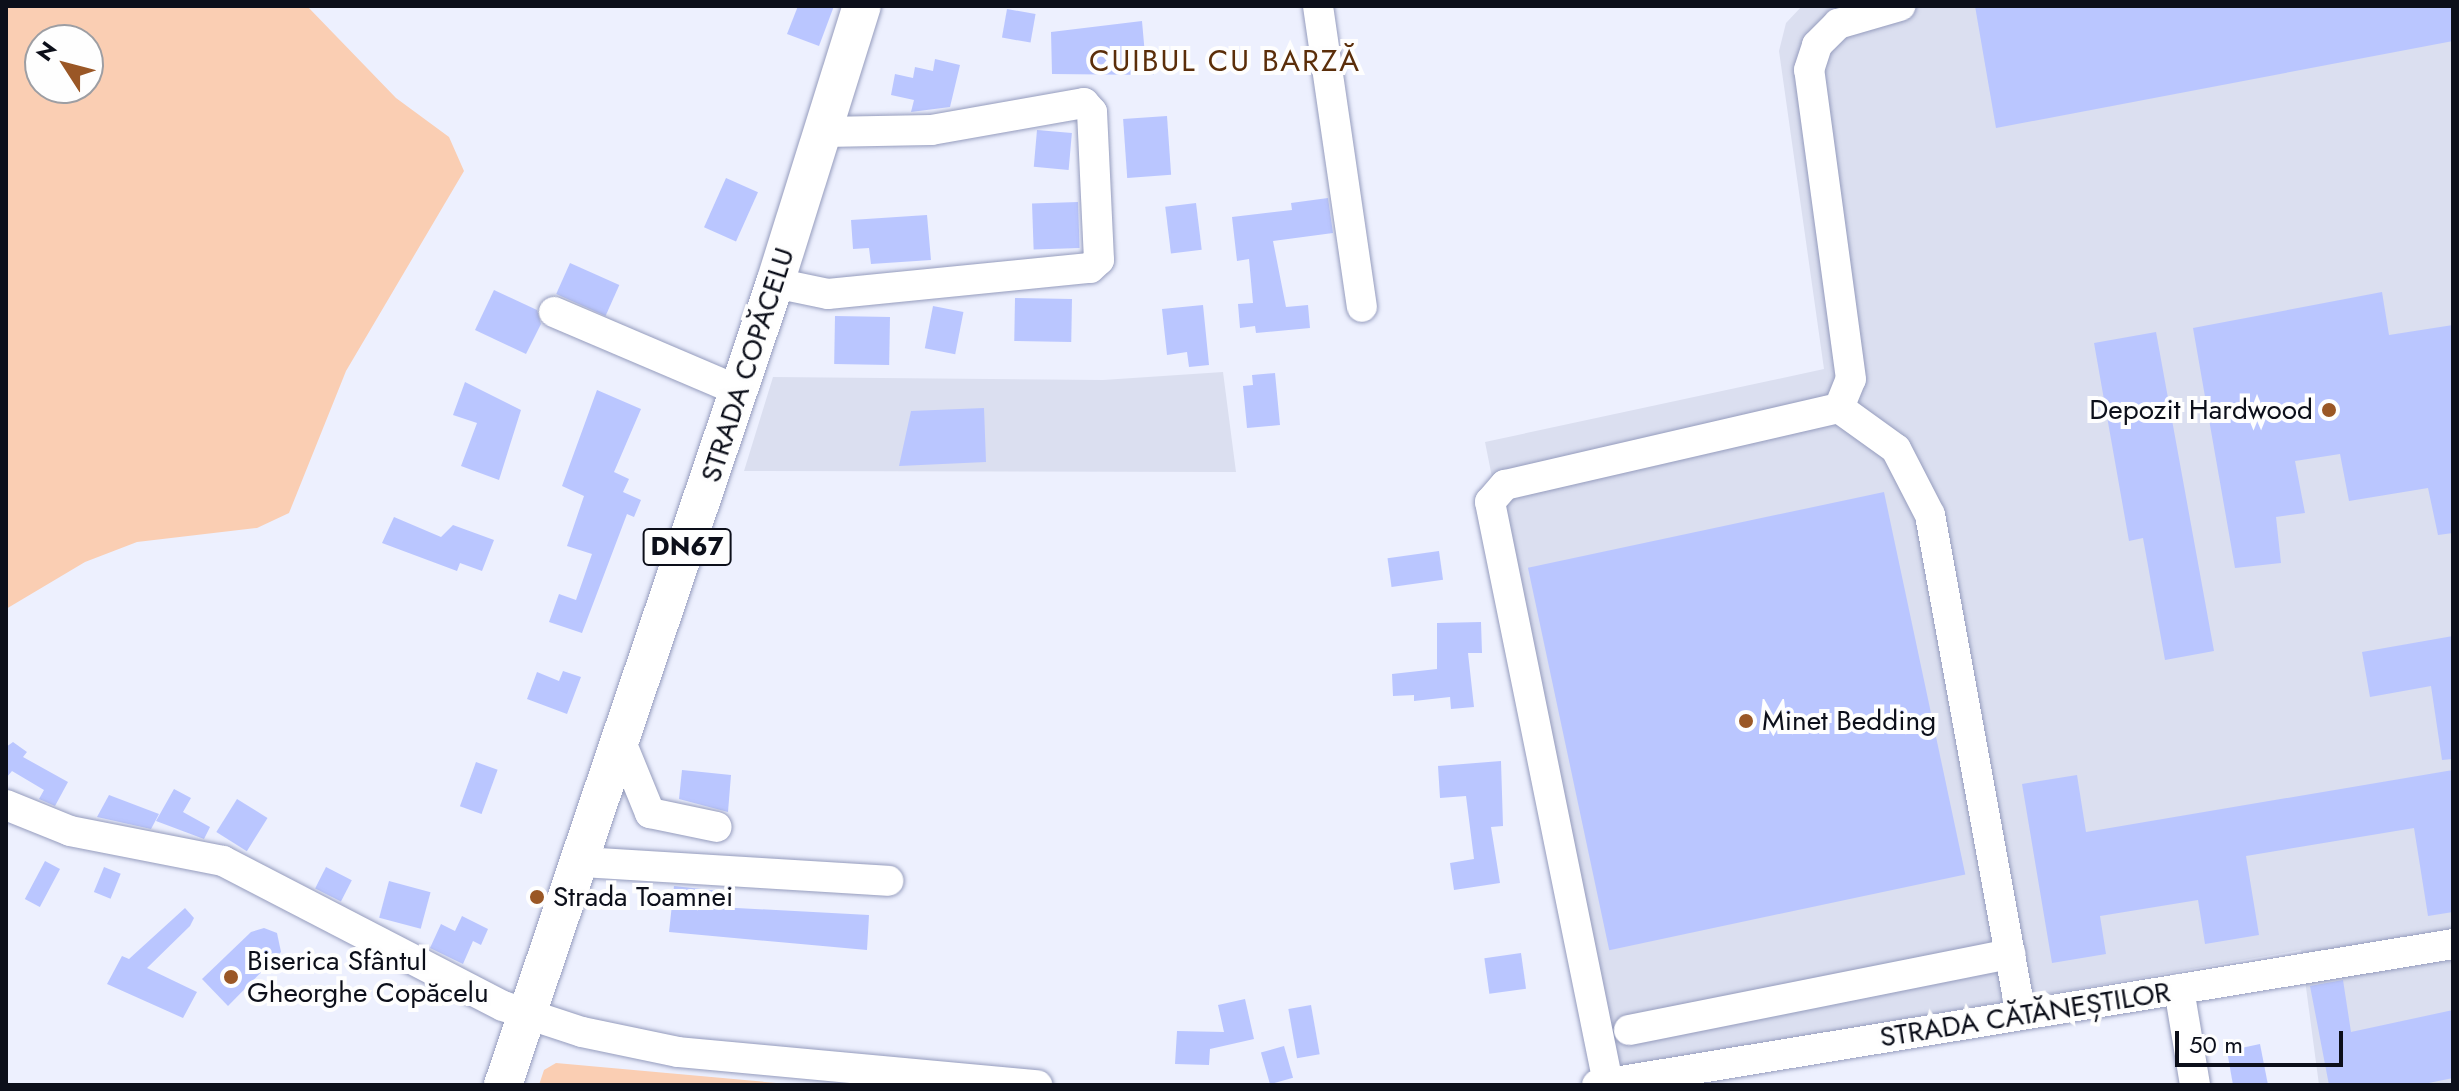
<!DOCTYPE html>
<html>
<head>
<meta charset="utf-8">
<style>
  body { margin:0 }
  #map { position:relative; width:2459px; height:1091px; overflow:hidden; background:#edf0fe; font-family:Jost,sans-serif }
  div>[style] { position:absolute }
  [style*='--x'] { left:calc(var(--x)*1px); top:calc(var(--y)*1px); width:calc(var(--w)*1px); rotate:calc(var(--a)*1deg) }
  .built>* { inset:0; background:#dbdff0 }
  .green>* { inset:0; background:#faceb3 }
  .building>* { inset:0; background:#bac6ff; transform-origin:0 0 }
  .roads { filter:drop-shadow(0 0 2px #959cbd) drop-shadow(0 0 2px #959cbd) }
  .minor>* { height:30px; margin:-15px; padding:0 15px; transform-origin:15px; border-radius:15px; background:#fff }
  .major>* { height:38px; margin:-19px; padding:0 19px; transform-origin:19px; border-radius:19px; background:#fff }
  .dots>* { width:22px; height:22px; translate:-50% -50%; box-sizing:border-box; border:4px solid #fefefe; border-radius:50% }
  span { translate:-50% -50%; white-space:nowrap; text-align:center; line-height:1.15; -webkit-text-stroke:8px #fefefe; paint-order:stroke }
  .shield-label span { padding:2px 6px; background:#fefefe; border:2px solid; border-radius:6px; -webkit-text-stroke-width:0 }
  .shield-label { font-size:26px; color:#0c0f1a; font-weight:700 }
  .street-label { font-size:28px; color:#0c0f1a }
  .poi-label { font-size:28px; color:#0c0f1a }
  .right { translate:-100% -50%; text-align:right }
  .left { translate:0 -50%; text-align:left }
  .neighbourhood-label { font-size:30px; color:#5b2e0a; letter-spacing:2px }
  .frame { position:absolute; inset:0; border:8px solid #0c0f1a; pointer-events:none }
  .north { position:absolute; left:24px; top:24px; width:80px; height:80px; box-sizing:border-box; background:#fefefe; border:2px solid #9d9ea3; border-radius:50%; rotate:306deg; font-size:22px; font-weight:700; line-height:32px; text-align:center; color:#0c0f1a }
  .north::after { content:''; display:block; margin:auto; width:28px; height:36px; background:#9a5726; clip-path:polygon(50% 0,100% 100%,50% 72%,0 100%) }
  .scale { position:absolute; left:2175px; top:1031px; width:168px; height:36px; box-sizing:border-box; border:4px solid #0c0f1a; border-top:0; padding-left:10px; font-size:24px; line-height:28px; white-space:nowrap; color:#0c0f1a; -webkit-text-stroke:6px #fefefe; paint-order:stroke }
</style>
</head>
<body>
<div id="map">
  <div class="built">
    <div style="clip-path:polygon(1802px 6px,2453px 6px,2453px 1085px,2319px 1085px,2301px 950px,1610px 1070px,1485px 442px,1824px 369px,1779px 51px,1786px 23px)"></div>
    <div style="clip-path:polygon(1223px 372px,1236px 472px,744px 471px,773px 377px,1103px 380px)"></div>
  </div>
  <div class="green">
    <div style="clip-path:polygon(evenodd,6px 6px,307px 6px,396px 98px,449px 137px,464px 171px,346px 371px,289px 513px,257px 528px,137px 542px,85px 562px,6px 609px,6px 6px,40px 40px,88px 40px,88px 88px,40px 88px,40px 40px)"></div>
    <div style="clip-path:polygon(556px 1063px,799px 1085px,539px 1085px,544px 1070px)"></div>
  </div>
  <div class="building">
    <div style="clip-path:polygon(798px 6px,834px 6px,819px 46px,787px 34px)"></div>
    <div style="clip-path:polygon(1975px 6px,2453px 6px,2453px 41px,1996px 128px)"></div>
    <div style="left:1007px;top:9px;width:29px;height:29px;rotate:10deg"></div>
    <div style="clip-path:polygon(1142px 21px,1145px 55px,1152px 55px,1154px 75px,1052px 74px,1051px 32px)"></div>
    <div style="clip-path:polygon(935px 59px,960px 65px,950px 107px,911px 112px,914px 100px,891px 95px,895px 74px,913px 78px,915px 67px,933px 71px)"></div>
    <div style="left:1167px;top:116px;width:59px;height:44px;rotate:86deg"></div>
    <div style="left:1037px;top:130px;width:35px;height:37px;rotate:5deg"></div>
    <div style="left:726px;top:178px;width:35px;height:54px;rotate:24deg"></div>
    <div style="clip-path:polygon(1328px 198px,1333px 233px,1273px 241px,1286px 307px,1308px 305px,1310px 328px,1256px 333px,1255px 326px,1240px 328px,1238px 304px,1253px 303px,1249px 259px,1237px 261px,1232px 217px,1292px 210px,1291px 203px)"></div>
    <div style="left:1078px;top:202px;width:46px;height:46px;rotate:88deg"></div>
    <div style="left:1196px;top:203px;width:47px;height:31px;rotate:83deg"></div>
    <div style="clip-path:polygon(927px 215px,931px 260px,871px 264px,869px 248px,853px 249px,851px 220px)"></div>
    <div style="left:570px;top:263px;width:54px;height:34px;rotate:24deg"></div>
    <div style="clip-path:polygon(494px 290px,537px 310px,541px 324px,526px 354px,475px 330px)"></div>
    <div style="clip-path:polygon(2382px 292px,2389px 335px,2453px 325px,2453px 533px,2438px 535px,2428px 488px,2349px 501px,2340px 454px,2295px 461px,2305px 513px,2276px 517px,2281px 563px,2235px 568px,2193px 328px)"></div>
    <div style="left:1015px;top:298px;width:57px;height:43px;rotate:1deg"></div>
    <div style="clip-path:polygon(1203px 305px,1209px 365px,1189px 367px,1187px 352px,1167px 355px,1162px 309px)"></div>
    <div style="left:933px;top:306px;width:31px;height:43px;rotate:11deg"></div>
    <div style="left:835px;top:316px;width:55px;height:48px;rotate:1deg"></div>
    <div style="clip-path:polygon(2156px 332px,2214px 651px,2165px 660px,2143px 538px,2129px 541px,2094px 343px)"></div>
    <div style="clip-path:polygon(1275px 373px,1280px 425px,1247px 428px,1243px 386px,1253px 385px,1252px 375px)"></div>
    <div style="clip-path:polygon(465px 382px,521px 410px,499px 480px,461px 466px,477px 423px,453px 415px)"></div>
    <div style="clip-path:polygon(597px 390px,641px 409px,614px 472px,629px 479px,623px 492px,641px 500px,634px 517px,627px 514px,582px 633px,549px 622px,559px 594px,576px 600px,592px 554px,567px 546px,584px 496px,562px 486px)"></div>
    <div style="clip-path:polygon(984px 408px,986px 462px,899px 466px,911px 411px)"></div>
    <div style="left:1884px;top:492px;width:391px;height:364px;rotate:78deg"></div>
    <div style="clip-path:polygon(394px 517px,441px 537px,453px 525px,494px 540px,482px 571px,460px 563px,457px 571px,382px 543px)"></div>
    <div style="left:1439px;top:551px;width:29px;height:52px;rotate:82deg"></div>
    <div style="clip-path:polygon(1481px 622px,1482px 653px,1468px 653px,1474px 707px,1451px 709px,1450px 697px,1414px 701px,1414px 695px,1393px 696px,1392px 674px,1437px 669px,1437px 623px)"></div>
    <div style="clip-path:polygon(2453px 636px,2453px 759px,2442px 760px,2431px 686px,2370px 697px,2362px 652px)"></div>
    <div style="clip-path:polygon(563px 671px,581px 677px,567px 714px,527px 699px,537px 672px,559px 681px)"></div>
    <div style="clip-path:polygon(13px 742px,27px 752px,23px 757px,68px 782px,55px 806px,39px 799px,44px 790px,12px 771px,6px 778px,6px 747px)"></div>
    <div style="clip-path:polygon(1501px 761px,1503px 826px,1491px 827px,1500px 883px,1454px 890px,1450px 863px,1474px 859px,1466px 796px,1440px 798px,1438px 766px)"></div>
    <div style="left:476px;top:762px;width:23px;height:47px;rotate:20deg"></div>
    <div style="clip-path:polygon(682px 770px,731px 775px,728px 812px,679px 799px)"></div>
    <div style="clip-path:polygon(2453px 770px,2453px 912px,2428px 916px,2414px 828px,2246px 856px,2259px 935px,2205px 944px,2198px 900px,2100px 916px,2106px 954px,2052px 963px,2022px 784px,2077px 775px,2086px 832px)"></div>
    <div style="clip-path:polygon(174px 789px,191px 798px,183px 812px,210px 827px,204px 839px,156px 821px)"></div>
    <div style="clip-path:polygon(109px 795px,159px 814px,151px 829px,97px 817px)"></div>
    <div style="left:237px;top:799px;width:36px;height:39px;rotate:32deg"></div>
    <div style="left:45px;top:861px;width:17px;height:43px;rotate:28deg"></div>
    <div style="left:104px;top:867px;width:18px;height:27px;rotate:22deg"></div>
    <div style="left:326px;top:867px;width:29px;height:24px;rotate:27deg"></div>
    <div style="left:389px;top:881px;width:43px;height:38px;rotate:15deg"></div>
    <div style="clip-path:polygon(674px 886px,720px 891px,718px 907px,869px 915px,867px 950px,669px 932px)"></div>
    <div style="clip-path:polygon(185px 908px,194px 918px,190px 926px,147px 968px,197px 992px,183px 1018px,107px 984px,122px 956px,129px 959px)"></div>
    <div style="clip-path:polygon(462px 916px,488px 929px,481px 945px,473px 941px,463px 964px,430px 948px,441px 924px,455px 931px)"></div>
    <div style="clip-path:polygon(264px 928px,277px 933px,281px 952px,228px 1006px,202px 979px,251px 932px)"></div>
    <div style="left:1521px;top:953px;width:36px;height:37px;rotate:82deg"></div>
    <div style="clip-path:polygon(2343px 980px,2351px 1032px,2453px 1010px,2453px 1078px,2419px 1085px,2329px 1085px,2310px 986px)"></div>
    <div style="clip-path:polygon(1245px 999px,1254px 1039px,1210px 1049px,1209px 1065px,1175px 1064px,1177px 1031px,1224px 1032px,1218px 1005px)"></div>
    <div style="left:1311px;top:1005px;width:50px;height:23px;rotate:80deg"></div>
    <div style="clip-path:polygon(2260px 1044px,2268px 1085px,2233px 1085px,2227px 1051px)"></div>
    <div style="left:1284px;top:1046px;width:33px;height:24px;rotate:74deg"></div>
  </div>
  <div class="roads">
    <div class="minor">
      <div style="--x:1318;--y:6;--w:304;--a:81.7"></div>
      <div style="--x:775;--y:283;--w:54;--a:11.7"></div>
      <div style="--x:828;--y:294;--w:263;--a:-5.7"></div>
      <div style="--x:1090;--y:268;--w:12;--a:-42"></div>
      <div style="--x:1099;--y:260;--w:148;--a:-92.7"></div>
      <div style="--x:1092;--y:112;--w:12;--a:-132"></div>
      <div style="--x:1084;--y:103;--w:155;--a:170"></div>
      <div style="--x:931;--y:130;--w:107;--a:178.9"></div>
      <div style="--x:554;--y:312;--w:201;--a:23.1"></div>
      <div style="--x:1839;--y:408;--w:70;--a:35.7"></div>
      <div style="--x:1896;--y:449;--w:74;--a:62.7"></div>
      <div style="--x:1930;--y:515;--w:508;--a:79.69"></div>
      <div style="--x:621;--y:742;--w:77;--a:67.8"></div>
      <div style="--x:650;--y:813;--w:68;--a:11.8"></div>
      <div style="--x:6;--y:805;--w:69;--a:22.1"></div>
      <div style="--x:70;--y:831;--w:156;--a:11.1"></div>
      <div style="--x:223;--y:861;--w:315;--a:27.4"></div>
      <div style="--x:503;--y:1006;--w:83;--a:18.2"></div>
      <div style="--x:582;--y:1032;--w:98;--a:11.8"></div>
      <div style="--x:678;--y:1052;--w:361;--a:5.3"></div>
      <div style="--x:581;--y:862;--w:308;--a:3.5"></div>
      <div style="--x:2179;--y:989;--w:97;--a:80.5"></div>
      <div style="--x:1629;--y:1030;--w:389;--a:-11.3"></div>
      <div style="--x:1608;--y:1083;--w:593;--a:-101.48"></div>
      <div style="--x:1490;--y:502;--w:23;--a:-49"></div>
      <div style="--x:1505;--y:485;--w:343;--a:-13"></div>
      <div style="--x:1839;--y:408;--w:31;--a:-68"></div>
      <div style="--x:1851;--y:379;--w:312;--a:-97.7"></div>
      <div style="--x:1809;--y:70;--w:26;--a:-72"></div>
      <div style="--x:1817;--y:45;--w:30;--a:-45"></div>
      <div style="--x:1838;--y:24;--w:65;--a:-16.2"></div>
      <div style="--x:1597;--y:1085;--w:868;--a:-9.35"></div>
    </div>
    <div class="major">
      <div style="--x:503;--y:1085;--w:847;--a:-71.27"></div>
      <div style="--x:775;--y:283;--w:290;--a:-72.6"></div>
    </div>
  </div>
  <div class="dots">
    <div style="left:2329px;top:410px;background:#9a5726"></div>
    <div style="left:1746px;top:721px;background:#9a5726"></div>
    <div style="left:537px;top:897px;background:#9a5726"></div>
    <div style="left:231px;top:977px;background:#9a5726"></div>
  </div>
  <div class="shield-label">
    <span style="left:687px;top:547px">DN67</span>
  </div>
  <div class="street-label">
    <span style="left:748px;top:365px;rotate:-72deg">STRADA COPĂCELU</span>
    <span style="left:2025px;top:1015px;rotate:-9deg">STRADA CĂTĂNEȘTILOR</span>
  </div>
  <div class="poi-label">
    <span class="right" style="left:2313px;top:410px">Depozit Hardwood</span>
    <span class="left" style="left:1762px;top:721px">Minet Bedding</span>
    <span class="left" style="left:553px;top:897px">Strada Toamnei</span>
    <span class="left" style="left:247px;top:977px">Biserica Sfântul<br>Gheorghe Copăcelu</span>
  </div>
  <div class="neighbourhood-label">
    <span style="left:1225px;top:61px">CUIBUL CU BARZĂ</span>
  </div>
  <div class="frame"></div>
  <div class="north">N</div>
  <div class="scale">50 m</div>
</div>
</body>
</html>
